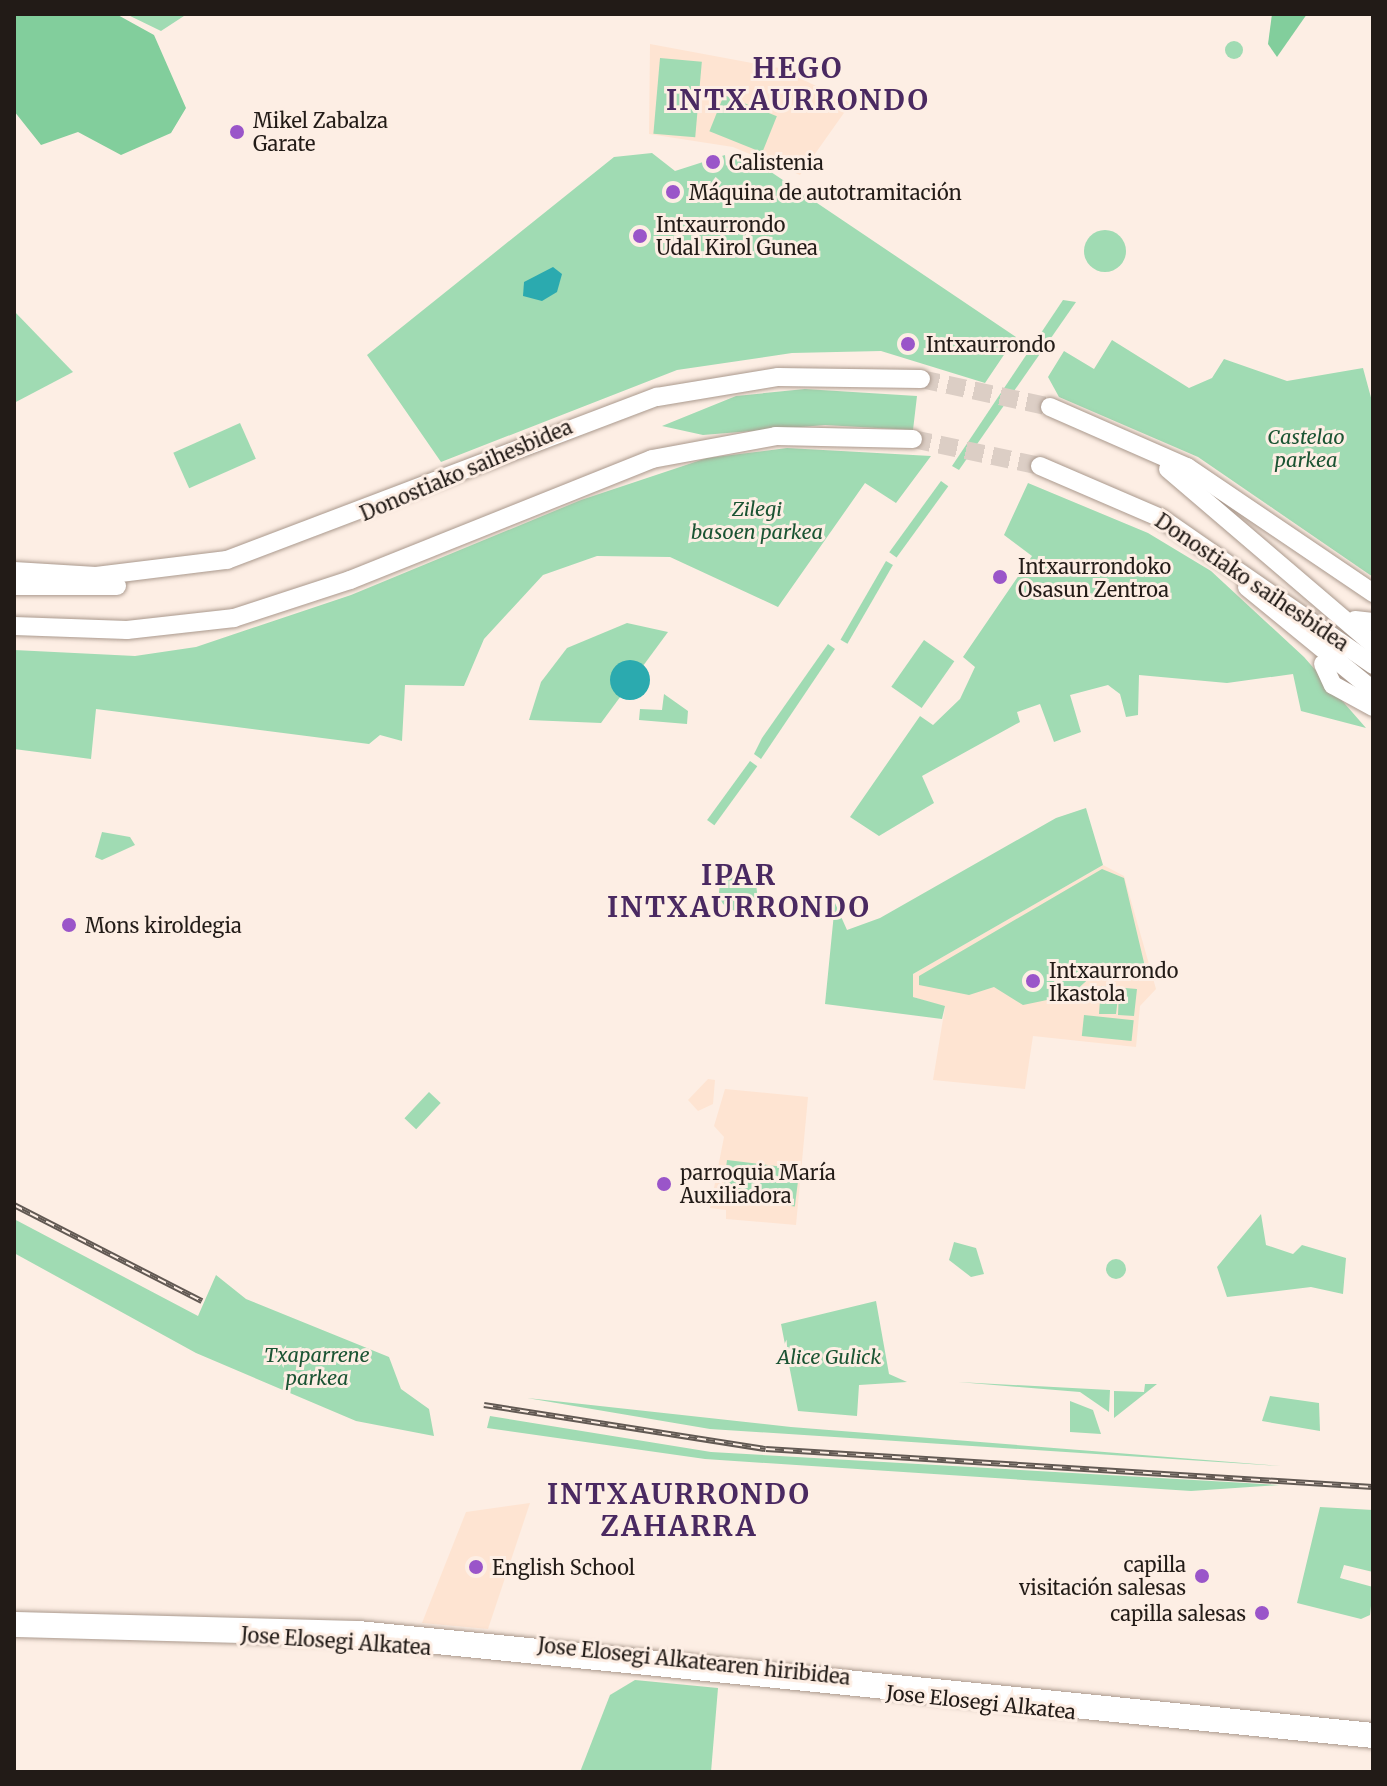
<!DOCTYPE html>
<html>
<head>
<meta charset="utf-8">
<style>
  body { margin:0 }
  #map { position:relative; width:1387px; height:1786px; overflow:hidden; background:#fdeee4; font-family:Merriweather,serif }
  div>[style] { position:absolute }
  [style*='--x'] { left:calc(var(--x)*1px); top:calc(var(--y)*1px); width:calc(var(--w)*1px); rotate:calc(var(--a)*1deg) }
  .built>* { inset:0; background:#fee4d2 }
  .green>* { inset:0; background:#a0dbb3; transform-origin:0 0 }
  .round { border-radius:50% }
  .forest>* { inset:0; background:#82ce9c }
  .water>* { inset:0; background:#2baaaf }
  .motorway-tunnel>* { height:18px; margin-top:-9px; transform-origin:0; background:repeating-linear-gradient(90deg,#dccec5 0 18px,transparent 0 27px) }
  .roads { filter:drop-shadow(0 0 2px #aa998d) drop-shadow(0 0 2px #aa998d) }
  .secondary>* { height:14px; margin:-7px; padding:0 7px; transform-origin:7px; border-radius:7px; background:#fff }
  .motorway>* { height:18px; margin:-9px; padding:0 9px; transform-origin:9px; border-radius:9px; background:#fff }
  .rail>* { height:6px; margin-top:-3px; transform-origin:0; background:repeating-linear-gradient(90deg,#fdeee4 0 9px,#625953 0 18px); box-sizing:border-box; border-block:2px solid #625953 }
  .dots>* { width:22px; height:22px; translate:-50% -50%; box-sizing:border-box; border:4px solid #fdeee4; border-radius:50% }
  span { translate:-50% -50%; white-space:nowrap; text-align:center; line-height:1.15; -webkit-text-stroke:6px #fdeee4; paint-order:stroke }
  .poi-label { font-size:20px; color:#221b17 }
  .left { translate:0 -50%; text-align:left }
  .right { translate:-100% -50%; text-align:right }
  .park-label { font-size:20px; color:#1b5433; font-style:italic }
  .street-label { font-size:20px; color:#221b17 }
  .district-label { font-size:28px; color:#4a2961; font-weight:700; letter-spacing:2px }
  .frame { position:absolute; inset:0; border:16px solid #221b17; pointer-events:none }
</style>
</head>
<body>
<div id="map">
  <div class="built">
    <div style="clip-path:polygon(650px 44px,779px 68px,851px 103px,800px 175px,733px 147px,649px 134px)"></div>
    <div style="clip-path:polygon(1103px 865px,1124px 876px,1156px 989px,1140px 1006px,1136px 1047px,1033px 1036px,1025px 1089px,933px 1080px,945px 1007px,913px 997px,913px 974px)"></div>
    <div style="clip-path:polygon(708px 1079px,715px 1080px,713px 1104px,698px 1111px,688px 1100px)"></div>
    <div style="clip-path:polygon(725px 1089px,808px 1097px,796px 1225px,726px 1219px,726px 1210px,710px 1208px,724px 1137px,714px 1126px)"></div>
    <div style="clip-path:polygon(530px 1503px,488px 1629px,422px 1623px,466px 1512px)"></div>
  </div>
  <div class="green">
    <div style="clip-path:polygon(126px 14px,187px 14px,161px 31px)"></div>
    <div class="round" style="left:1225px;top:41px;width:18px;height:18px"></div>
    <div style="left:660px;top:58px;width:42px;height:76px;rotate:5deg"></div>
    <div style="left:724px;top:95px;width:57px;height:39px;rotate:22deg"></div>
    <div style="clip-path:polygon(652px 153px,675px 171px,725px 155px,726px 166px,733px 158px,771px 172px,1016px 337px,985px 383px,881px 351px,792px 353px,677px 370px,441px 462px,367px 355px,614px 157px)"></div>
    <div class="round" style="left:1084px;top:230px;width:42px;height:42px"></div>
    <div style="clip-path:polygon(1063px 300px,1076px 302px,959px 470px,952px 466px)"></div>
    <div style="clip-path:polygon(14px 311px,73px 372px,14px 403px)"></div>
    <div style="clip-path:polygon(1112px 340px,1189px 388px,1212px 378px,1224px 359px,1287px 381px,1363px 368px,1373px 405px,1373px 577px,1198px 457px,1059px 397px,1048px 377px,1064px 351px,1094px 369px)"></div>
    <div style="clip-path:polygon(805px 389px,917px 396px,913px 430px,825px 425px,703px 435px,662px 426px,736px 396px)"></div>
    <div style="left:240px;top:423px;width:39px;height:73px;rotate:66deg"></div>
    <div style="clip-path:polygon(787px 448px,931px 456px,896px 503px,865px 483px,778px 607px,670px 557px,597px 556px,543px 575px,484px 639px,464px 686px,405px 685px,402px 741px,380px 735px,369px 744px,96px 709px,91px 759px,14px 749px,14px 650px,135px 656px,196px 647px,351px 595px,581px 500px,707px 458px)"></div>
    <div style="left:941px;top:481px;width:9px;height:88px;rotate:36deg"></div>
    <div style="clip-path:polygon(1028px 483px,1148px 533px,1211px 571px,1304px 657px,1366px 728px,1301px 711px,1293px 674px,1227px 683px,1139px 675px,1138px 715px,1126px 717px,1120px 694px,1108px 685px,1070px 695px,1081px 732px,1054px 742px,1040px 704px,1017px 712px,1020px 722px,922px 776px,934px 803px,879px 836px,850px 817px,920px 716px,933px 725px,960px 699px,975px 667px,963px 657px,1032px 556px,1004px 535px)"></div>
    <div style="left:886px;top:561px;width:8px;height:91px;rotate:30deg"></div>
    <div style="clip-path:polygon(627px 623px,668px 632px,601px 723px,529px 720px,541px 682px,567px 648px)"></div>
    <div style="left:924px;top:640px;width:37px;height:57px;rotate:35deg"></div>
    <div style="clip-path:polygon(828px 644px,835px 649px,761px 759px,754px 754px,762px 738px)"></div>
    <div style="clip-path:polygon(664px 694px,688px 711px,687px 724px,639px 720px,640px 709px,662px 710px)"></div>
    <div style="left:750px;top:761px;width:9px;height:73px;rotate:36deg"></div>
    <div style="clip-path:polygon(1086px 808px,1103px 865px,913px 974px,913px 997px,945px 1006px,942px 1019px,825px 1004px,835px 903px,847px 930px,880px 918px,1056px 818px)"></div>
    <div style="clip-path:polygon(102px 832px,130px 837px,135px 845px,102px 860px,95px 857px)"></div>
    <div style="clip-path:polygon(1102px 869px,1124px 878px,1146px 971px,1096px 972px,1071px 995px,1023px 1005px,994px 987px,969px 995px,919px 985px,919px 976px)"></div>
    <div class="round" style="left:719px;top:873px;width:38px;height:38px"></div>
    <div style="clip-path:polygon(1101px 986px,1137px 989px,1134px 1016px,1118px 1015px,1119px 990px,1116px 1014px,1099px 1014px)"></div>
    <div style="left:1084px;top:1015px;width:50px;height:21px;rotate:6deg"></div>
    <div style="left:429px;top:1092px;width:16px;height:36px;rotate:43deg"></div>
    <div style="left:727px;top:1160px;width:73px;height:38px;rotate:7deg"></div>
    <div style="clip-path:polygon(1261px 1214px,1266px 1245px,1293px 1254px,1302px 1245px,1346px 1258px,1343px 1294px,1311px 1287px,1227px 1297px,1217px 1267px)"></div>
    <div style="clip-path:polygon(14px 1219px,198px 1316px,216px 1275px,246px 1299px,389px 1357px,401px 1389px,429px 1409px,434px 1436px,356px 1421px,196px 1353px,14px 1253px)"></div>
    <div style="clip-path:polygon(954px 1242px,976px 1248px,984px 1274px,971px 1277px,949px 1260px)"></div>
    <div class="round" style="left:1106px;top:1259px;width:20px;height:20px"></div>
    <div style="clip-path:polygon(876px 1301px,889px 1374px,907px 1382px,859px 1385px,857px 1416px,798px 1411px,781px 1324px)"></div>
    <div style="clip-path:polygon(958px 1382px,1110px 1390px,1109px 1412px,1080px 1392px)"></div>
    <div style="clip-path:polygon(1145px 1384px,1157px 1384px,1114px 1418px,1114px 1391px,1144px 1392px)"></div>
    <div style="clip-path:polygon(1270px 1396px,1319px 1403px,1320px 1431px,1262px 1421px)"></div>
    <div style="clip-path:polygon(527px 1398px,791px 1427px,1281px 1466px,710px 1429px)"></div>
    <div style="clip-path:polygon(1070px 1401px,1093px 1410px,1101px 1434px,1070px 1432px)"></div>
    <div style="clip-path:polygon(490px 1416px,711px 1452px,1280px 1485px,1191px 1491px,705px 1459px,487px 1428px)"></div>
    <div style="clip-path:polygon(1320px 1507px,1373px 1510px,1373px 1572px,1344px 1565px,1340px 1578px,1373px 1587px,1370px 1615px,1361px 1619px,1297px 1603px)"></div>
    <div style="clip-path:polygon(635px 1680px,718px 1688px,711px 1772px,580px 1772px,610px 1695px)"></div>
  </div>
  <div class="forest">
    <div style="clip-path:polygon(14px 14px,116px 14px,154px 35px,186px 108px,171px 133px,121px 155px,78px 132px,41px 145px,14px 111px)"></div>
    <div style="clip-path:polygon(1272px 14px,1307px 14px,1277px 57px,1268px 44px)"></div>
  </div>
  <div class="water">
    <div style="clip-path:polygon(553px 267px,562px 274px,557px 292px,542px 301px,523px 296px,524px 282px)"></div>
    <div class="round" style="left:610px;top:660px;width:40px;height:40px"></div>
  </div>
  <div class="motorway-tunnel">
    <div style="--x:921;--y:379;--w:132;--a:12.2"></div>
    <div style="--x:913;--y:439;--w:130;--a:12"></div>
  </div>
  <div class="roads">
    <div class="secondary">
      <div style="--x:14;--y:1619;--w:345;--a:1.5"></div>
      <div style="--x:359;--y:1628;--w:1019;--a:5.74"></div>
      <div style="--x:14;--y:1630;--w:343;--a:1.5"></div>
      <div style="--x:357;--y:1639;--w:1021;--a:5.73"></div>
    </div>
    <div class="motorway">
      <div style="--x:1050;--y:407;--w:150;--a:23.7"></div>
      <div style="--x:1187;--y:467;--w:225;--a:34.1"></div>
      <div style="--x:1040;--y:466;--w:132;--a:23.3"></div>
      <div style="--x:1161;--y:518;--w:258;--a:34.7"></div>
      <div style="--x:1168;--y:469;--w:270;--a:40.5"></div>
      <div style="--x:14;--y:571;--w:82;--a:3.5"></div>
      <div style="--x:96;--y:576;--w:132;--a:-7"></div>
      <div style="--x:227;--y:560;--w:460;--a:-20.8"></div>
      <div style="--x:657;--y:397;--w:123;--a:-9.4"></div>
      <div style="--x:778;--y:377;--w:143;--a:0.8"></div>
      <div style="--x:14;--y:586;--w:103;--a:0"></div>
      <div style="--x:1247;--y:587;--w:163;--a:39.3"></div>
      <div style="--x:1355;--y:620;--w:18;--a:6"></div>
      <div style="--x:14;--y:626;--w:113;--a:2"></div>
      <div style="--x:127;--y:630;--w:108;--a:-6.4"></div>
      <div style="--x:234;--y:618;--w:122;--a:-18.1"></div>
      <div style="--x:350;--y:580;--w:325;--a:-21.8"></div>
      <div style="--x:652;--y:459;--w:126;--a:-10.5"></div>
      <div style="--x:776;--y:436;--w:137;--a:1.3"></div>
      <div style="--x:1323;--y:664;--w:23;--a:65"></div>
      <div style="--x:1333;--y:685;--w:46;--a:28.8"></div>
    </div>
  </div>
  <div class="rail">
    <div style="--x:14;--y:1205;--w:211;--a:27.1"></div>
    <div style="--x:484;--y:1405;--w:285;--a:8.9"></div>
    <div style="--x:766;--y:1449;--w:608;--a:3.58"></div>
  </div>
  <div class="dots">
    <div style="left:237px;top:132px;background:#9a55c9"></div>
    <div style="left:713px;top:162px;background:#9a55c9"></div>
    <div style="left:673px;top:192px;background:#9a55c9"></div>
    <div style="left:640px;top:236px;background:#9a55c9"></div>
    <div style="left:908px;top:344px;background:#9a55c9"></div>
    <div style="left:1000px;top:577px;background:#9a55c9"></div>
    <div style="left:69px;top:925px;background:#9a55c9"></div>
    <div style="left:1033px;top:981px;background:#9a55c9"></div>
    <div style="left:664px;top:1184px;background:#9a55c9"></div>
    <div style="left:476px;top:1567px;background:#9a55c9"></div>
    <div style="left:1202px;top:1576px;background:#9a55c9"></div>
    <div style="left:1262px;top:1613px;background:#9a55c9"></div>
  </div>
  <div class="poi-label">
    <span class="left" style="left:253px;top:132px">Mikel Zabalza<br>Garate</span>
    <span class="left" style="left:729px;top:162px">Calistenia</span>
    <span class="left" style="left:689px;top:192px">Máquina de autotramitación</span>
    <span class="left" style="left:656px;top:236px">Intxaurrondo<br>Udal Kirol Gunea</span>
    <span class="left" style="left:926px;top:344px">Intxaurrondo</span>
    <span class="left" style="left:1018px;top:578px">Intxaurrondoko<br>Osasun Zentroa</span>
    <span class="left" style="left:85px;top:925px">Mons kiroldegia</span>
    <span class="left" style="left:1049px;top:982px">Intxaurrondo<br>Ikastola</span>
    <span class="left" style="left:680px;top:1184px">parroquia María<br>Auxiliadora</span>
    <span class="right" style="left:1186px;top:1576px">capilla<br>visitación salesas</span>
    <span class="left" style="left:492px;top:1567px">English School</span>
    <span class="right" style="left:1246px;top:1613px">capilla salesas</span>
  </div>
  <div class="park-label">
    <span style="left:1306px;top:448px">Castelao<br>parkea</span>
    <span style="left:757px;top:520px">Zilegi<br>basoen parkea</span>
    <span style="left:317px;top:1366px">Txaparrene<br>parkea</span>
    <span style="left:829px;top:1356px">Alice Gulick</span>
  </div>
  <div class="street-label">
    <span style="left:466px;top:470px;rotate:-23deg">Donostiako saihesbidea</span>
    <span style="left:1252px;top:582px;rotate:34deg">Donostiako saihesbidea</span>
    <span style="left:336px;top:1641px;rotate:4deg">Jose Elosegi Alkatea</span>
    <span style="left:694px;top:1661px;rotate:6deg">Jose Elosegi Alkatearen hiribidea</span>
    <span style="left:981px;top:1702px;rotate:6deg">Jose Elosegi Alkatea</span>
  </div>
  <div class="district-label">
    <span style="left:798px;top:84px">HEGO<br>INTXAURRONDO</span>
    <span style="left:739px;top:891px">IPAR<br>INTXAURRONDO</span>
    <span style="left:679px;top:1510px">INTXAURRONDO<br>ZAHARRA</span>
  </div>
  <div class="frame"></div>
</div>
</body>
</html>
